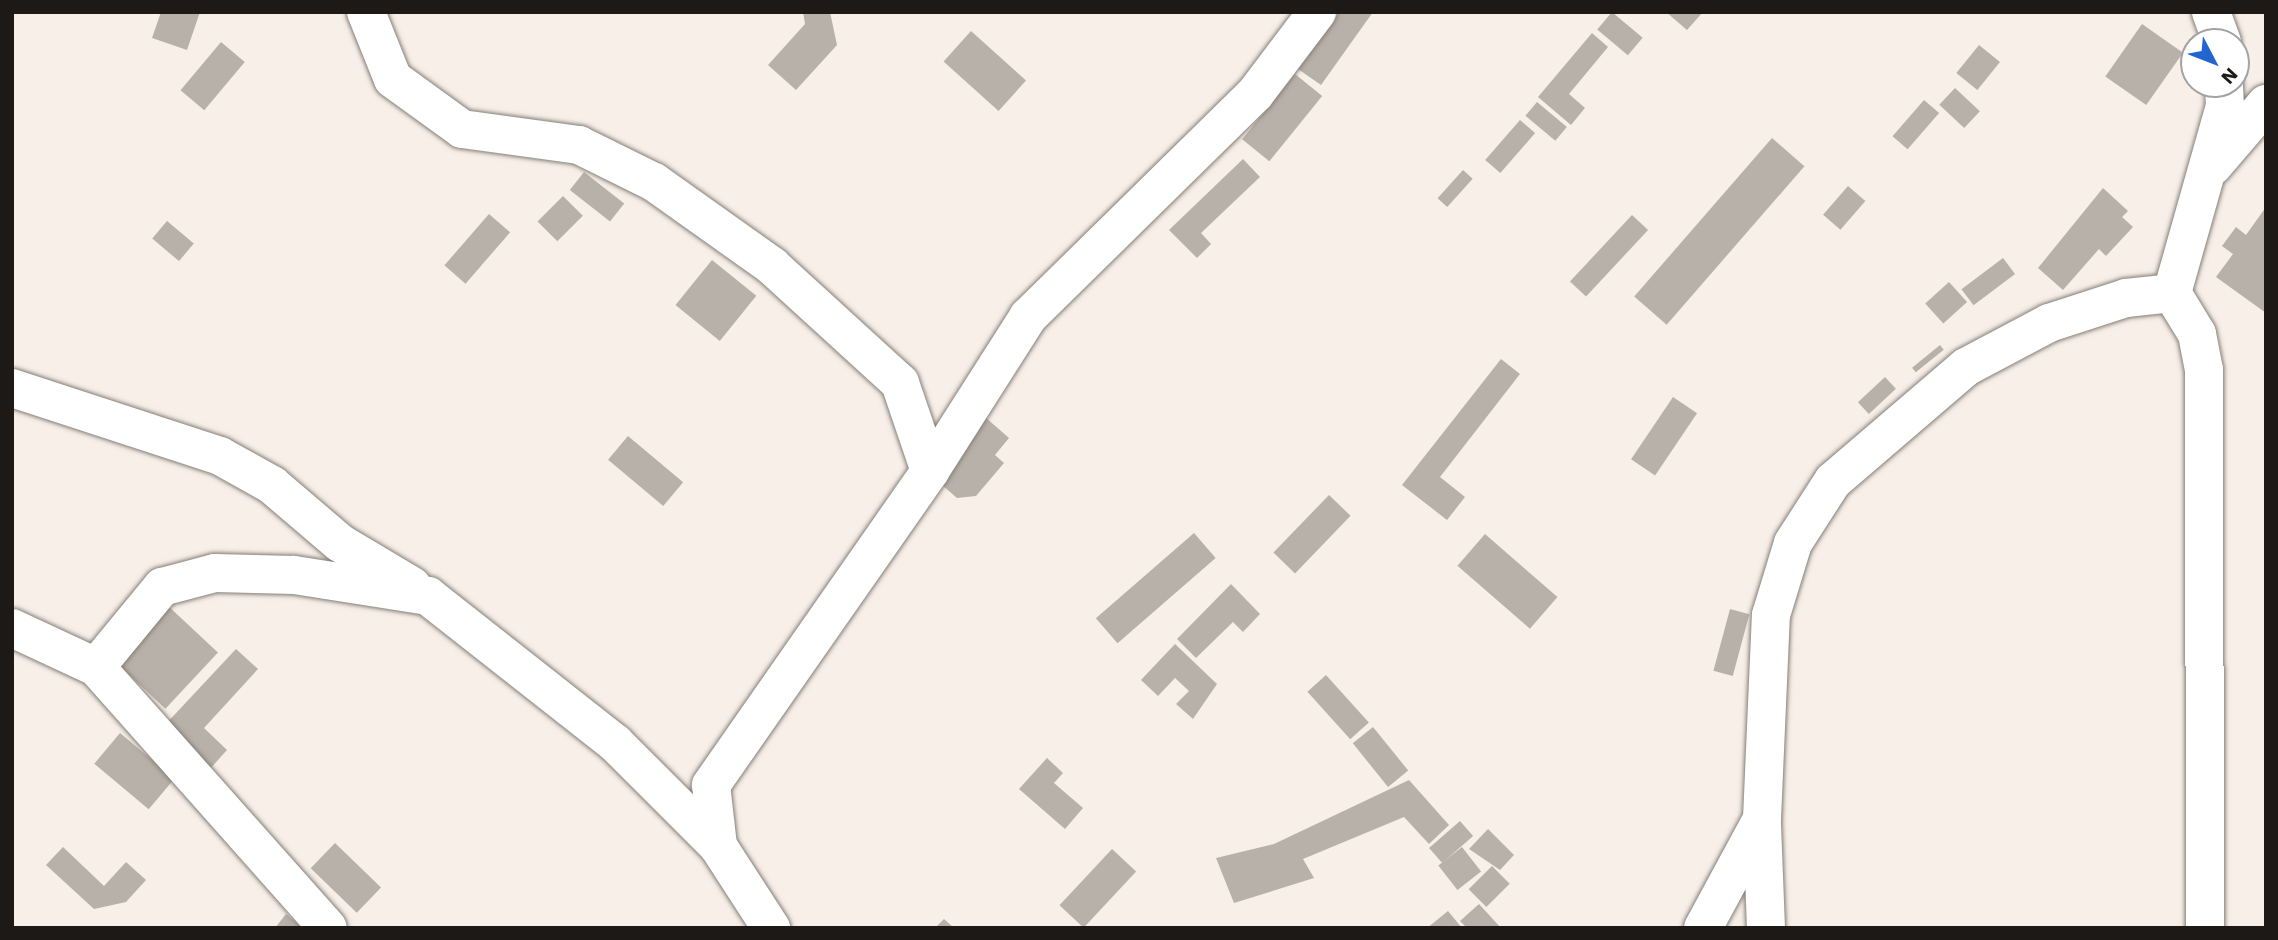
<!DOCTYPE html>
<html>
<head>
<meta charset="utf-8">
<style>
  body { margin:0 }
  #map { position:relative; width:2278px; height:940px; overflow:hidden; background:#f7efe8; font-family:"Work Sans",sans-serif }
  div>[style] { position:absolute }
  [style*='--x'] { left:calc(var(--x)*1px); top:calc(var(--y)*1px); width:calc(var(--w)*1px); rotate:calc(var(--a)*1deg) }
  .building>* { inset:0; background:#b8b1a9; transform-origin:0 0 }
  .roads { filter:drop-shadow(0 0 2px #857e77) drop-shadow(0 0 2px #857e77) }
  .minor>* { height:38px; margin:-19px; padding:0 19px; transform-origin:19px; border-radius:19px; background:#fff }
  span { translate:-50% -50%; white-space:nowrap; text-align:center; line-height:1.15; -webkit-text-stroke:5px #fff; paint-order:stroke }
  .frame { position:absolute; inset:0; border:14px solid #1c1917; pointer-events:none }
  .north { position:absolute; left:2180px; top:28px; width:70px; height:70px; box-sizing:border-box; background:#fff; border:2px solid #a4a3a2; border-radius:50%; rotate:132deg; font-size:19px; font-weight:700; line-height:28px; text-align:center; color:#1c1917 }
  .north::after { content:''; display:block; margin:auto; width:24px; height:32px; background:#2265d1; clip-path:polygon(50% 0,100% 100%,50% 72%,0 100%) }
</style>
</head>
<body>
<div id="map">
  <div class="building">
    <div style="clip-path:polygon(161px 12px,200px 12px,187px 50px,152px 38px)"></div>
    <div style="clip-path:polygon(803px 12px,830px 12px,837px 45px,796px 90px,768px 65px,805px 24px)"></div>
    <div style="clip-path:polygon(1339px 12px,1373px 12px,1321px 85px,1298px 69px)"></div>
    <div style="left:1612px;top:12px;width:40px;height:23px;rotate:40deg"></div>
    <div style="clip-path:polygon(1666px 12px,1703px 12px,1687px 30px)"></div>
    <div style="left:2142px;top:24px;width:50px;height:64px;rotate:35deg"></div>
    <div style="left:971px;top:31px;width:74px;height:41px;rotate:42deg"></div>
    <div style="clip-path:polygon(1592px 33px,1608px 47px,1569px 94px,1585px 108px,1571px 125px,1538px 97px)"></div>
    <div style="left:221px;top:42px;width:31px;height:63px;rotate:40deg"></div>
    <div style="left:1979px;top:45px;width:27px;height:36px;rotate:39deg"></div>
    <div style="left:1295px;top:74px;width:35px;height:84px;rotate:39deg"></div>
    <div style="left:1955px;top:88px;width:34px;height:23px;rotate:43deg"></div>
    <div style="left:1924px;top:100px;width:20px;height:48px;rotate:41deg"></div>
    <div style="left:1537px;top:102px;width:39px;height:18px;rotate:40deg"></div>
    <div style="left:1520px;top:120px;width:20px;height:53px;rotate:41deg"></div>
    <div style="left:1772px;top:138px;width:43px;height:210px;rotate:41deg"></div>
    <div style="clip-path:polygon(1243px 159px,1260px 177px,1201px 233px,1211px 244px,1197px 258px,1169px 230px)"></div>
    <div style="left:1463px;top:170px;width:13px;height:38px;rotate:42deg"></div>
    <div style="left:584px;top:172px;width:51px;height:23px;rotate:38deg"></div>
    <div style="left:1848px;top:186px;width:23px;height:38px;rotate:41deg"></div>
    <div style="clip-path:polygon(2103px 188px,2128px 211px,2122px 217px,2133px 227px,2106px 256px,2099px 249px,2063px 290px,2038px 268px)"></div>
    <div style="left:563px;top:196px;width:28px;height:36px;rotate:45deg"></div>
    <div style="clip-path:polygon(2266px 207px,2266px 313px,2216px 277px,2233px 254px,2222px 246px,2236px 227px,2246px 235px)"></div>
    <div style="left:489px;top:214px;width:28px;height:68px;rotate:41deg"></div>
    <div style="left:1632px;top:215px;width:22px;height:91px;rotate:43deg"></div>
    <div style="left:167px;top:221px;width:35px;height:23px;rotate:40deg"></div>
    <div style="left:2003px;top:258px;width:20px;height:52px;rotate:53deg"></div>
    <div style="left:712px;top:260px;width:57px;height:58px;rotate:39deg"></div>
    <div style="left:1949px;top:282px;width:27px;height:32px;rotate:48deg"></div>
    <div style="left:1940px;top:345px;width:6px;height:36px;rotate:51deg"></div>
    <div style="clip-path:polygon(1501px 359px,1520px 374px,1440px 477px,1465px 497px,1447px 520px,1402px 485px)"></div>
    <div style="left:1885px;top:377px;width:16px;height:37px;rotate:47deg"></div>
    <div style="left:1673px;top:397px;width:29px;height:75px;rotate:34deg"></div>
    <div style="clip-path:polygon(985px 417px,1009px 438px,995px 455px,1004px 463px,976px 496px,957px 498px,934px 478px)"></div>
    <div style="left:628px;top:436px;width:72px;height:31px;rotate:40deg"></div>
    <div style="left:1329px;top:495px;width:30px;height:80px;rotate:44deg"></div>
    <div style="left:1194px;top:533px;width:33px;height:130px;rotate:49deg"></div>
    <div style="left:1485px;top:534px;width:96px;height:42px;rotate:41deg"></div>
    <div style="clip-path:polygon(1231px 584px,1260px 614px,1243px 632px,1233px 622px,1196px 658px,1177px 639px)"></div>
    <div style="left:166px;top:604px;width:71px;height:77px;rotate:43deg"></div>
    <div style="left:1730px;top:609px;width:20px;height:64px;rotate:15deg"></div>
    <div style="clip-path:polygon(1175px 644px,1217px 684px,1193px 719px,1176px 704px,1189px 691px,1175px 678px,1158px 696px,1141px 680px)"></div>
    <div style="clip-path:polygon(236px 649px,258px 669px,204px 728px,227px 750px,209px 770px,163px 727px)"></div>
    <div style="left:1326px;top:675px;width:64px;height:25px;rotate:48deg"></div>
    <div style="left:1373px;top:727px;width:56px;height:26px;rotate:51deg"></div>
    <div style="left:120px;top:733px;width:71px;height:40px;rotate:40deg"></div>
    <div style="clip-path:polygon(1047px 758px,1063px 773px,1054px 783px,1083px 808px,1065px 829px,1019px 789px)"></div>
    <div style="clip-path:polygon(1409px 780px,1449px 825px,1429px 844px,1404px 817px,1303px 859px,1314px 878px,1234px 903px,1216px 858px,1274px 844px)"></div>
    <div style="left:1460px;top:821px;width:20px;height:41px;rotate:49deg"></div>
    <div style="clip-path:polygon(1488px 829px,1514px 855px,1500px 870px,1469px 849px)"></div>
    <div style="left:335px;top:843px;width:64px;height:35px;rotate:44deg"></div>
    <div style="clip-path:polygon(63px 847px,104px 886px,126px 862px,146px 880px,126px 902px,94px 909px,46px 865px)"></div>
    <div style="left:1462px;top:847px;width:31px;height:30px;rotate:52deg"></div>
    <div style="left:1112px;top:849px;width:33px;height:77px;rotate:43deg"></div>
    <div style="left:1492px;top:866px;width:25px;height:33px;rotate:45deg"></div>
    <div style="clip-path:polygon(1479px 904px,1501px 928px,1467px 928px,1460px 921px)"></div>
    <div style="clip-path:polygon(1448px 911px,1462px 928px,1427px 928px)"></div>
    <div style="clip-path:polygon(286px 914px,303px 928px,275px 928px)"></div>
    <div style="clip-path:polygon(944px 919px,954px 928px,935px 928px)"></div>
  </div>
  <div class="roads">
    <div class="minor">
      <div style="--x:366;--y:12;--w:72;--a:68.1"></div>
      <div style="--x:393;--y:79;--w:85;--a:35.9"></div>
      <div style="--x:462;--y:129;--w:118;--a:7.8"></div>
      <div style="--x:579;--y:145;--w:84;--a:26.3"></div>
      <div style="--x:654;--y:182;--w:145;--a:35.4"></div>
      <div style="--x:772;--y:266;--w:173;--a:42.4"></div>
      <div style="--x:900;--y:383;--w:93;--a:71.2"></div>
      <div style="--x:2211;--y:12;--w:32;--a:70"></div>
      <div style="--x:2213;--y:166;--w:82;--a:-49.5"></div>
      <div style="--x:2172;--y:293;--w:194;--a:-74.2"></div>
      <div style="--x:2225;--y:106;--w:22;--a:-93"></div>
      <div style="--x:12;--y:388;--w:219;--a:18.1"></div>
      <div style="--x:220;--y:456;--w:60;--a:29.1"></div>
      <div style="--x:272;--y:485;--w:89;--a:40.5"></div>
      <div style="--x:340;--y:543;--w:84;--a:30.8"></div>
      <div style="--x:12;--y:628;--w:93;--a:24.9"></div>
      <div style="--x:96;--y:667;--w:349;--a:48.4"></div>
      <div style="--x:96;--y:667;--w:104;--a:-50.5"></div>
      <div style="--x:162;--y:587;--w:55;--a:-14.8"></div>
      <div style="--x:215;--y:573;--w:79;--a:1.5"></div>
      <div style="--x:294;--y:575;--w:136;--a:8.9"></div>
      <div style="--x:428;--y:596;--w:238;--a:38.2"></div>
      <div style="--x:615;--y:743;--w:146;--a:45"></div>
      <div style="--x:718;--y:846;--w:98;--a:57.1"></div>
      <div style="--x:1762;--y:824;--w:104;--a:87.8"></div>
      <div style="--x:718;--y:846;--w:61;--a:-96.5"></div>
      <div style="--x:711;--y:785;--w:383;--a:-55.1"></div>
      <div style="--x:930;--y:471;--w:183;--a:-57.5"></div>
      <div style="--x:1028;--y:317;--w:318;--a:-44.5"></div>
      <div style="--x:1255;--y:94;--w:103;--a:-52.9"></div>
      <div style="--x:1703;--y:928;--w:124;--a:-61.6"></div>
      <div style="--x:1762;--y:819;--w:204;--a:-87.5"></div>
      <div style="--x:1771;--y:615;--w:75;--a:-73"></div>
      <div style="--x:1793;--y:543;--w:74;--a:-57.2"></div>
      <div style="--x:1833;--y:481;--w:175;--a:-40.6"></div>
      <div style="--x:1966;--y:367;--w:94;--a:-27.9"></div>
      <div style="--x:2049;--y:323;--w:81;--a:-18"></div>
      <div style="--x:2126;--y:298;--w:46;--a:-6.2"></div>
      <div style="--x:2172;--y:293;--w:48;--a:58.6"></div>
      <div style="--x:2197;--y:334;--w:37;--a:79"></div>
      <div style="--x:2204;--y:370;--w:558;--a:89.9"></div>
    </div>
  </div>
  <div class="frame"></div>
  <div class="north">N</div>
</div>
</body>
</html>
